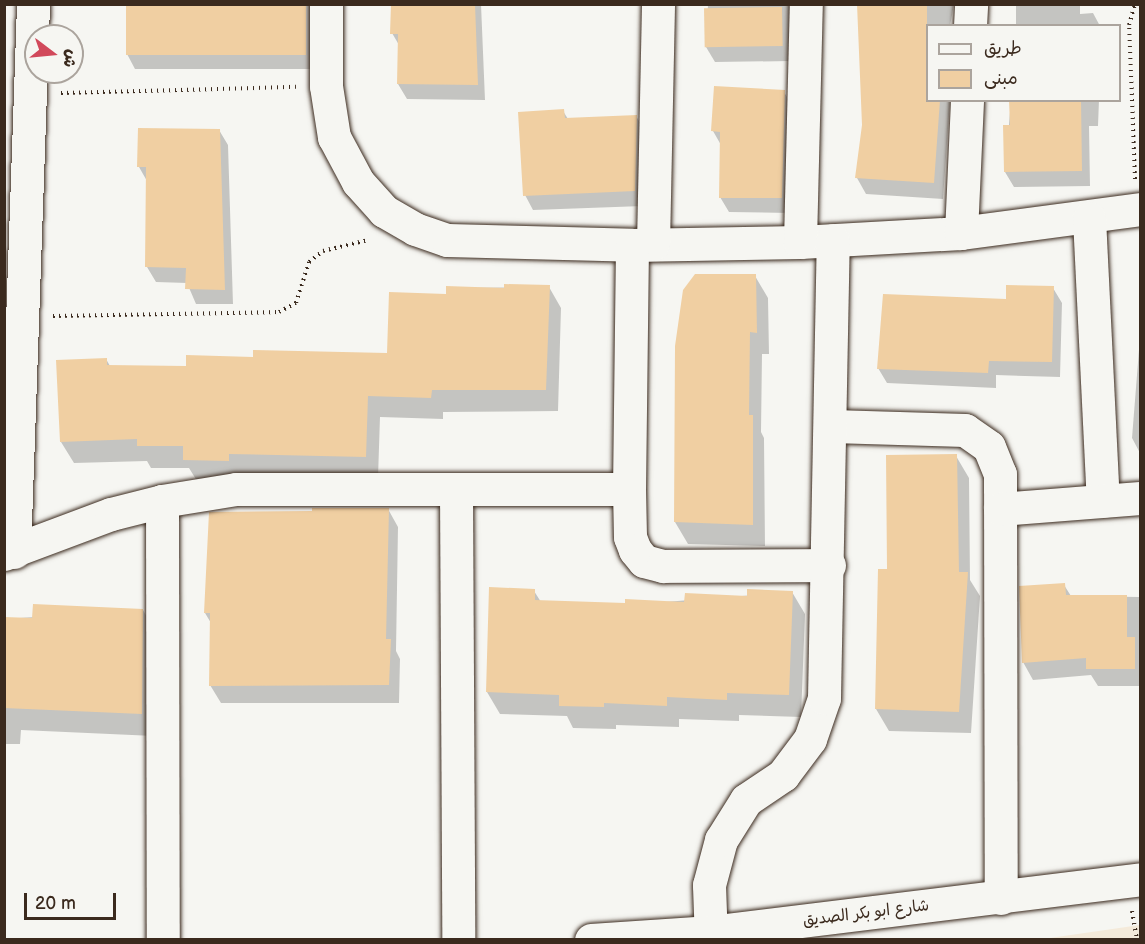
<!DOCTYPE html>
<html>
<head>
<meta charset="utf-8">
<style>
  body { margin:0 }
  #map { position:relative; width:1145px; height:944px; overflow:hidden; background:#f6f6f2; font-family:"Balsamiq Sans","Playpen Sans Arabic",sans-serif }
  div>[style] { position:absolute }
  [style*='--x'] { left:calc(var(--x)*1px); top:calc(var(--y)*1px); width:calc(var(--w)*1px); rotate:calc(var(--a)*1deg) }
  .built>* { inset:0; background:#f4eada }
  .shadow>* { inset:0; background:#0003 }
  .building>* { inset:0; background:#f0cfa2; transform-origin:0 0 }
  .path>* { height:4px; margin-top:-2px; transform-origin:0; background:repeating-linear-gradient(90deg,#3b2a1e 0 1.5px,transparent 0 6px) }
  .roads { filter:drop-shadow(0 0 2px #3b2a1e) drop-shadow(0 0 2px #3b2a1e) }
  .street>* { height:33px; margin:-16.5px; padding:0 16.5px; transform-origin:16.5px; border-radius:16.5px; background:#f6f6f2 }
  .secondary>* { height:33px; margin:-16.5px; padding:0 16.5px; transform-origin:16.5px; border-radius:16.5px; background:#f6f6f2 }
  span { translate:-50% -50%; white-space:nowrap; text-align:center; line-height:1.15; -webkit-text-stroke:5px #f6f6f2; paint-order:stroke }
  .street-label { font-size:16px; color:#3b2a1e }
  .frame { position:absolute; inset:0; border:6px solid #3b2a1e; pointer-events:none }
  .legend { position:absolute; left:926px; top:24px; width:195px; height:78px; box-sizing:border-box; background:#f6f6f2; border:2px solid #aba49d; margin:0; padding:8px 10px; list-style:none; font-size:18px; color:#3b2a1e }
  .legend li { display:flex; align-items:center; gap:12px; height:30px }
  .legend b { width:30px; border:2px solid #aba49d }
  .north { position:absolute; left:24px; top:24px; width:60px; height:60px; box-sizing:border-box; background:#f6f6f2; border:2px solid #aba49d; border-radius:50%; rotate:106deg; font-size:16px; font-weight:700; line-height:24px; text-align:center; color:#3b2a1e }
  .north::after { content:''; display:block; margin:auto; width:21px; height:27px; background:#d1495b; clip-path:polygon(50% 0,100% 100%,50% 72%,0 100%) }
  .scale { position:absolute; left:24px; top:893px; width:92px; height:27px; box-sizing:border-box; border:3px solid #3b2a1e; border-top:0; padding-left:8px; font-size:18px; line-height:21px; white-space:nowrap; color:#3b2a1e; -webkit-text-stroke:4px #f6f6f2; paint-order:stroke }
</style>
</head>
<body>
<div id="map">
  <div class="built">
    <div style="clip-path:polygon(1140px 925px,1140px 939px,1043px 939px)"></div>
  </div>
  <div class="shadow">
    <div style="clip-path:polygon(127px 4px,314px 4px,313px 69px,135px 69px,127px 54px)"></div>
    <div style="clip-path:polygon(392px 4px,481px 4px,485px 100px,407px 99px,398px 84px,399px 45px,392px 33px)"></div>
    <div style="clip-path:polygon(708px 4px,793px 4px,791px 61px,715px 62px,706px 47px)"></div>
    <div style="clip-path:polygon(858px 4px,954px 4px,950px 26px,928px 26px,928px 100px,950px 100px,943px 199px,866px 194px,857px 178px,863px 125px)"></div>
    <div style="clip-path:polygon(1016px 4px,1080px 4px,1080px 14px,1093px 13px,1100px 26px,1016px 26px)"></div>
    <div style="clip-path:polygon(1140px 85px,1140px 118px,1139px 116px)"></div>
    <div style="clip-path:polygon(784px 92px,793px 107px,790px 213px,729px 212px,720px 197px,721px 145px,713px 131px)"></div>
    <div style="clip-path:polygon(1011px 100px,1099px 100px,1098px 126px,1089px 126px,1090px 186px,1014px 187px,1005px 172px)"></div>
    <div style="clip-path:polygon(563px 111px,568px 119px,636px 116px,645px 131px,643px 206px,533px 210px,525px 195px)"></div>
    <div style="clip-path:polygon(219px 130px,228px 145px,233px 304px,196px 304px,187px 283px,156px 282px,147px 267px,147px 181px,139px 167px)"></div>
    <div style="clip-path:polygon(755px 276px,768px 298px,769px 354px,762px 354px,761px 432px,764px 438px,765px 546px,688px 544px,675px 522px)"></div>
    <div style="clip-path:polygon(549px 287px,561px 308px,558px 411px,443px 412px,443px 419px,380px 417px,378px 478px,197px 481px,189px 468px,151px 468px,147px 461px,74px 463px,61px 442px,106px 359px,110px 366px,187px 367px,254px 359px,388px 355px,447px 295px,448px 288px)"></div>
    <div style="clip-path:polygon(1053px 288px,1062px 303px,1060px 377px,996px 375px,996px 388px,887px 383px,878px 368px,1007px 301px)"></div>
    <div style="clip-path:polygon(1140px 337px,1140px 453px,1132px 438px)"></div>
    <div style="clip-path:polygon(956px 456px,969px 478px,970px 580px,980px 596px,971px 733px,889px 731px,876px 709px,889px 571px)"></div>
    <div style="clip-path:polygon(388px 509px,398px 527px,396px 651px,400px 659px,399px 703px,221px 703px,210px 685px,211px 623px,205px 613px)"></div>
    <div style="clip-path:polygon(1064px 585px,1071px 596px,1140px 597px,1140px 686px,1098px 686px,1091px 675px,1033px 680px,1023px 662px)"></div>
    <div style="clip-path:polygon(534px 591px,541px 602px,626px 605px,792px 592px,805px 614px,801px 717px,739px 715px,739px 721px,679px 719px,679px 727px,616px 725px,616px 729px,573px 728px,567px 716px,500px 714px,487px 692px)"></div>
    <div style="clip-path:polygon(143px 610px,155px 632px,154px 736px,21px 730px,20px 744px,4px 744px,4px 619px)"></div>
  </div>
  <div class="building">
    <div style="left:126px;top:4px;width:180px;height:51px"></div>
    <div style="clip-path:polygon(391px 4px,475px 4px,478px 85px,397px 84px,398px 34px,390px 34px)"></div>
    <div style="clip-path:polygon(857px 4px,927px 4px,927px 100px,940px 100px,934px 183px,855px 178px,862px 125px)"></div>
    <div style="left:782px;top:7px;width:39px;height:78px;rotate:89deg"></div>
    <div style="clip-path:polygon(714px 86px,785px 90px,782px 198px,719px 198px,720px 132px,711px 131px)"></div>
    <div style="clip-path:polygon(1009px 100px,1081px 100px,1082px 171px,1004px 172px,1003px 125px,1010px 125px)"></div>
    <div style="clip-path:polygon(564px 109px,565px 118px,637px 115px,635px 191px,523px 196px,518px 112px)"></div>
    <div style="clip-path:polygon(138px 128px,220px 129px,225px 290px,185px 289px,186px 268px,145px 267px,146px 167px,137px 167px)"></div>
    <div style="clip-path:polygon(695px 274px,756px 274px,757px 333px,750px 332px,749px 415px,753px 415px,753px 525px,674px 522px,675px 346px,683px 290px)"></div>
    <div style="clip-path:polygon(504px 284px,550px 285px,546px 390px,432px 390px,431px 398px,368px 396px,366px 457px,229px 454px,229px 461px,183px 460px,183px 446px,137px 446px,137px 439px,60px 442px,56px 360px,107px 358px,107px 365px,186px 366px,186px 355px,253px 357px,253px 350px,387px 353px,389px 292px,446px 294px,446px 286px,504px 288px)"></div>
    <div style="clip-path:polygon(1006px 285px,1054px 286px,1052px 362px,989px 361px,988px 373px,877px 369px,883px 294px,1006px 299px)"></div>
    <div style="clip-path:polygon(957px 454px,959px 572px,968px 572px,959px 712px,875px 709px,878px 569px,887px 569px,886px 455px)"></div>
    <div style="clip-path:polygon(312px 508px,389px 508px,386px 639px,391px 639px,389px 685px,209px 686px,210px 613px,204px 613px,209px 512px,312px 511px)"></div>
    <div style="clip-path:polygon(1065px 583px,1066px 595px,1127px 595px,1127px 637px,1135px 637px,1135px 669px,1086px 669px,1086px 658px,1022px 663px,1019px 586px)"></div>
    <div style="clip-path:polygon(489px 587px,535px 589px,535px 600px,625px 603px,625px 599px,684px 602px,685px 593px,747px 596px,747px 589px,793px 591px,789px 695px,727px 693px,727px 700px,667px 697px,667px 706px,604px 703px,604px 707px,559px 706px,559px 695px,486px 692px)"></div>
    <div style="clip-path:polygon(33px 604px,143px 609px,142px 714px,4px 708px,4px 617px,32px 618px)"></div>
  </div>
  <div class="path">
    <div style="--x:61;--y:93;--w:235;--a:-1.5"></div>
    <div style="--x:1135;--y:179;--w:154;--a:-92.2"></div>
    <div style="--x:1129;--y:25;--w:22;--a:-74"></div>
    <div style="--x:53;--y:316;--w:226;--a:-1"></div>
    <div style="--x:279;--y:312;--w:19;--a:-28"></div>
    <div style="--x:296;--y:303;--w:43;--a:-72.4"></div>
    <div style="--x:309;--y:262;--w:18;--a:-38"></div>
    <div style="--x:323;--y:251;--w:46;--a:-13.7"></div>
    <div style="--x:1132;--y:911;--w:29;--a:80"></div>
  </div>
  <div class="roads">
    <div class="street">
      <div style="--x:326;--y:4;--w:82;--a:90"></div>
      <div style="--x:326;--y:86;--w:52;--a:81.1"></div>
      <div style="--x:334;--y:137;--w:51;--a:61.9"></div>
      <div style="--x:358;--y:182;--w:39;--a:48"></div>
      <div style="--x:384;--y:211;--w:36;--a:30"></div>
      <div style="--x:415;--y:229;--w:34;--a:19"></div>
      <div style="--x:447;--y:240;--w:185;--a:1.5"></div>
      <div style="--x:632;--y:245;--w:168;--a:-1"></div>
      <div style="--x:800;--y:242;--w:161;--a:-3.2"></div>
      <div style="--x:961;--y:233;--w:181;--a:-7.6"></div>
      <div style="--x:970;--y:26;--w:22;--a:-87"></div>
      <div style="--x:1089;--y:218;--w:283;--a:87.2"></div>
      <div style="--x:961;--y:233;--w:133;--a:-87.4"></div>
      <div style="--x:800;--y:242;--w:238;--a:-88.6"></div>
      <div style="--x:653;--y:244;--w:240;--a:-88.8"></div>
      <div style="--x:632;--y:245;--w:244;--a:90.7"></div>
      <div style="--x:629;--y:489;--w:48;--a:88.8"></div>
      <div style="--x:630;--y:537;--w:14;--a:69"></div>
      <div style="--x:635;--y:550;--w:14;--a:51"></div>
      <div style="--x:644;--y:561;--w:20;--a:15"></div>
      <div style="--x:663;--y:566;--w:166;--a:-0.3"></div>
      <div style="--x:832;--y:426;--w:133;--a:1.7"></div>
      <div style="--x:965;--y:430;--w:29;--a:35"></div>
      <div style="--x:989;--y:447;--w:29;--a:68"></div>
      <div style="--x:1000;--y:474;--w:424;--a:89.9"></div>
      <div style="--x:456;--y:489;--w:451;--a:89.7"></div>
      <div style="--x:162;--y:501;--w:439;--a:89.9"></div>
      <div style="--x:1000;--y:509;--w:140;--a:-4.5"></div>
      <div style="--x:14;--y:552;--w:548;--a:-88.01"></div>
      <div style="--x:4;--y:554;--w:114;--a:-20.5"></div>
      <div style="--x:111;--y:514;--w:53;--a:-14.3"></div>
      <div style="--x:162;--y:501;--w:75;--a:-9.2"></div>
      <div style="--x:236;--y:489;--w:393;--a:0"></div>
      <div style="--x:711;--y:940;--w:55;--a:-92.1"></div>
      <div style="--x:709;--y:885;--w:47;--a:-75.1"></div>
      <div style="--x:721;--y:840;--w:47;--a:-58"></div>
      <div style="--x:746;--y:800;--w:45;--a:-34"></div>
      <div style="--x:783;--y:775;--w:45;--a:-53.1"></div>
      <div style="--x:810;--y:739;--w:43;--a:-71.1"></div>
      <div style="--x:824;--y:698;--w:458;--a:-88.9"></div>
    </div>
    <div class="secondary">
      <div style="--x:591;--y:940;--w:120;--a:-3.8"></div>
      <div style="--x:711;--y:932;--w:432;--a:-7"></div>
    </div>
  </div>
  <div class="street-label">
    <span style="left:866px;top:914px;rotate:-7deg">شارع ابو بكر الصديق</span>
  </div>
  <div class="frame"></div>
  <ul class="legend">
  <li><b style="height:8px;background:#f6f6f2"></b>طريق</li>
  <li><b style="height:16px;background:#f0cfa2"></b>مبنى</li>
  </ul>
  <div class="north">ش</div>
  <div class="scale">20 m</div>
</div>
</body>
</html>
